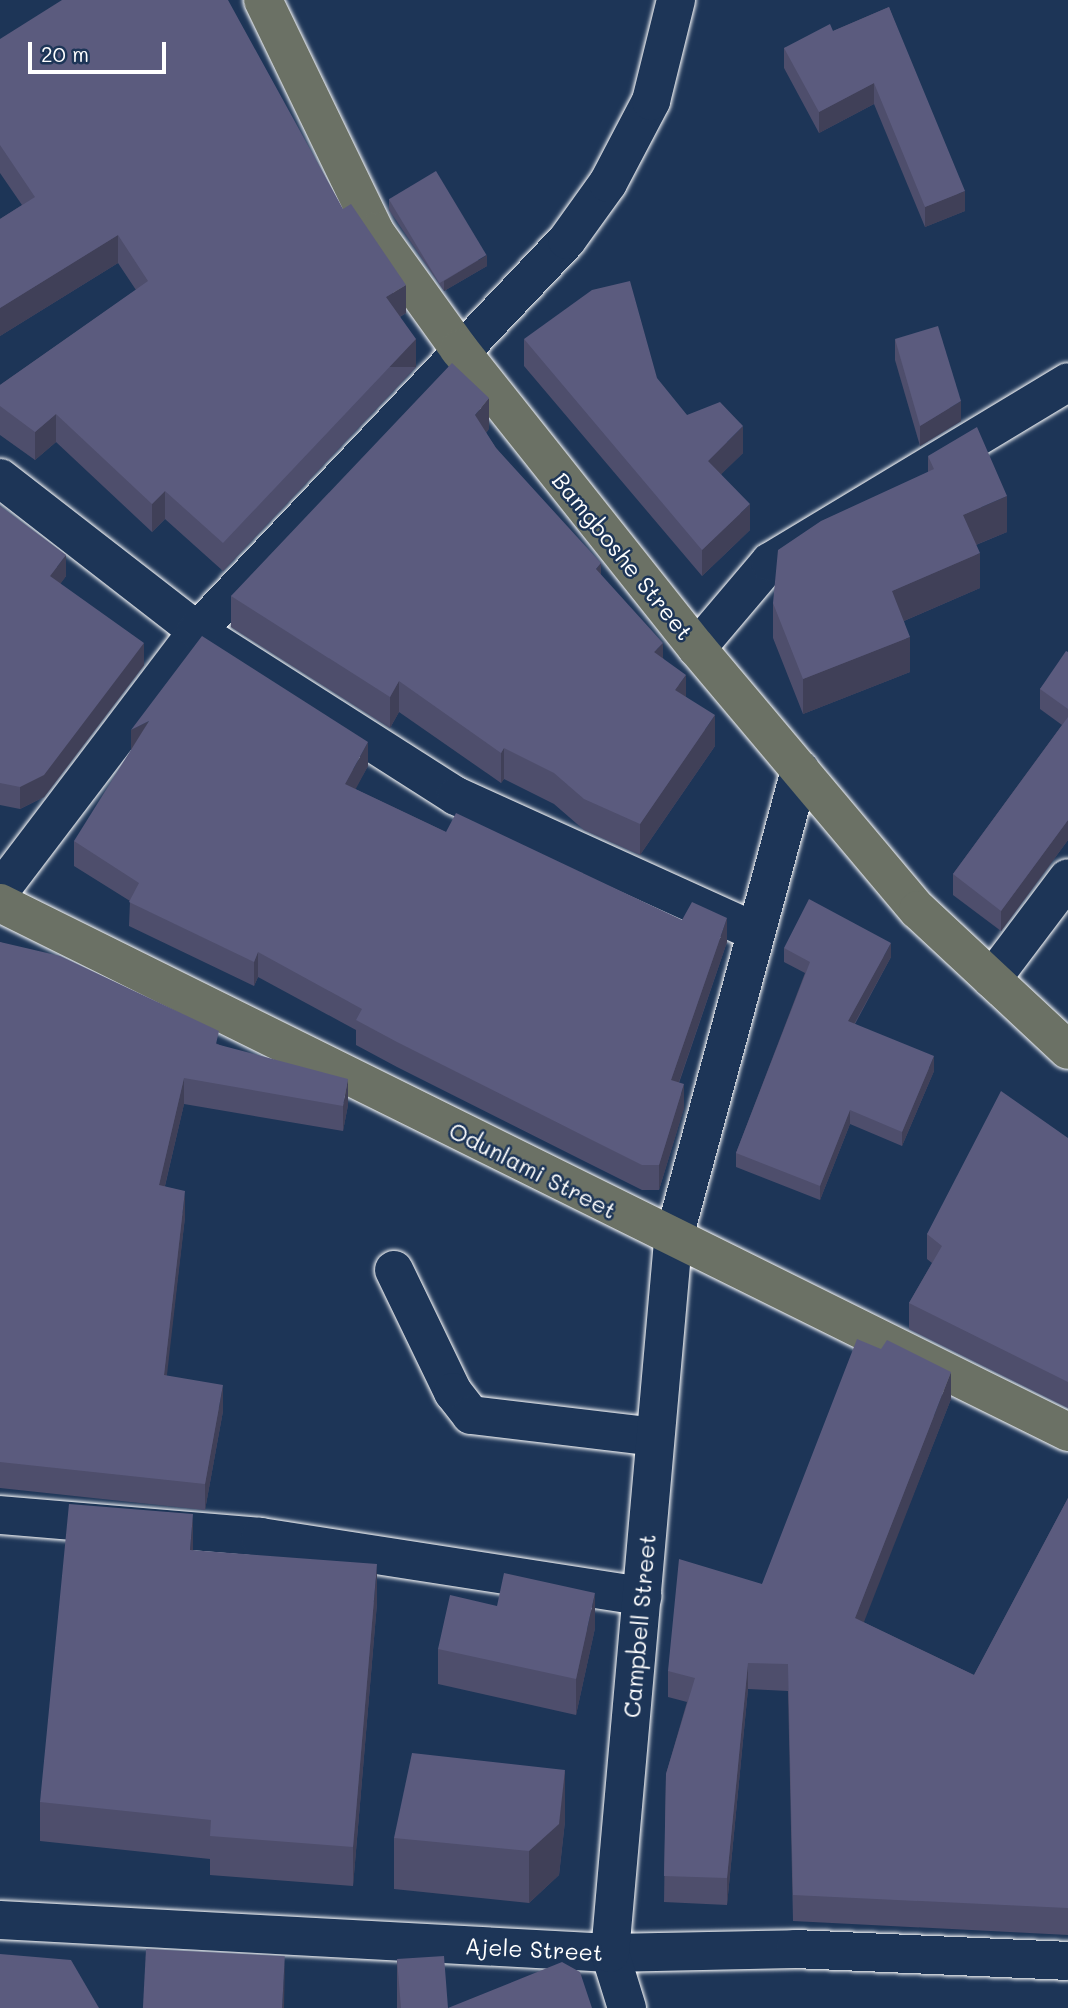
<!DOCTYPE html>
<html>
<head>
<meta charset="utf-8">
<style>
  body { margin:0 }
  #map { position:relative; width:1068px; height:2008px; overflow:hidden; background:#1d3557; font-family:Mali,sans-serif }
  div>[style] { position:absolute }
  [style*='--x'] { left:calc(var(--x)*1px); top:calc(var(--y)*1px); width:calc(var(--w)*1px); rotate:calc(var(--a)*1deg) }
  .roads { filter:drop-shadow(0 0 2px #fff) drop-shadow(0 0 2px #fff) }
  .minor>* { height:38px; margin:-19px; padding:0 19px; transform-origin:19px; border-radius:19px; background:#1d3557 }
  .major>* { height:38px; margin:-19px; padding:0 19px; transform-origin:19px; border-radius:19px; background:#6b7165 }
  .wall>* { inset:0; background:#4e4e6c }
  .shaded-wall>* { inset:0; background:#404058; transform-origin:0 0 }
  .building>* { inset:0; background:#5b5b7e; transform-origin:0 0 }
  span { translate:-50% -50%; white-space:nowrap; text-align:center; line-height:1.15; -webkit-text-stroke:5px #1d3557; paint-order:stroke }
  .street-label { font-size:23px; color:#fff }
  .scale { position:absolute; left:28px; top:42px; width:138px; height:32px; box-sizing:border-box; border:4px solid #fff; border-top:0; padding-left:9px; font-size:21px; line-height:24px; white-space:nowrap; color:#fff; -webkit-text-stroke:5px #1d3557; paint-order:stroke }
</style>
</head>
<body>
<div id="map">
  <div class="roads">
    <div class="minor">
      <div style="--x:0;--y:478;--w:249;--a:37.8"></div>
      <div style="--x:197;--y:631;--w:307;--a:32.5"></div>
      <div style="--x:456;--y:796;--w:313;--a:24.4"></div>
      <div style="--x:697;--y:648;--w:113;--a:-49.7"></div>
      <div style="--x:770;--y:562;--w:348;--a:-31.1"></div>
      <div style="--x:0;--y:891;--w:326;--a:-52.8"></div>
      <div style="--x:197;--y:631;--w:538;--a:-46.58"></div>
      <div style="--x:567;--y:240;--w:70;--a:-54.3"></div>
      <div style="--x:608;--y:183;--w:93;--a:-62.3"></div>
      <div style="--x:651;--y:101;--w:104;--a:-76.1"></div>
      <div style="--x:992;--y:979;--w:126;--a:-53"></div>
      <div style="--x:394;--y:1270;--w:136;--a:64.2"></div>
      <div style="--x:453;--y:1392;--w:29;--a:52"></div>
      <div style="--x:471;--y:1415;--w:185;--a:6.8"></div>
      <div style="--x:0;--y:1515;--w:261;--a:4.8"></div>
      <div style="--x:260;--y:1537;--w:387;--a:8.8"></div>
      <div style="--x:0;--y:1920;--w:611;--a:3.1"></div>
      <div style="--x:610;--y:1953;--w:185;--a:-1.2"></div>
      <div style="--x:795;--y:1949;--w:273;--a:2.5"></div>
      <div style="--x:627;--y:2008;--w:58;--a:-107.2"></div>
      <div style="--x:610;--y:1953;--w:715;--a:-84.94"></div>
      <div style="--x:673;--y:1241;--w:488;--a:-74.9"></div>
    </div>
    <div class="major">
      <div style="--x:263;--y:0;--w:258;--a:64.2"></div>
      <div style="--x:375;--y:232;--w:144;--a:54.3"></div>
      <div style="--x:459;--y:349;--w:382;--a:51.5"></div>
      <div style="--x:697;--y:648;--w:343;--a:49.9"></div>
      <div style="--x:918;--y:910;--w:205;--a:43"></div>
      <div style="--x:0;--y:903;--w:1192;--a:26.35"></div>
    </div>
  </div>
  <div class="wall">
    <div style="clip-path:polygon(889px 7px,965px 211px,925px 227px,874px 104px,819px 133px,784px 68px,784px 48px,833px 31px)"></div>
    <div style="clip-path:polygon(0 39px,343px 209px,406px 313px,400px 317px,416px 367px,223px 571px,165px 519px,152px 532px,56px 442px,35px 460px,0 435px,0 385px,136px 290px,118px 263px,0 336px,0 219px,22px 205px,0 173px)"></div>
    <div style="clip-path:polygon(389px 199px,487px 266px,444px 291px,389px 210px)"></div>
    <div style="clip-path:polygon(524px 339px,687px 415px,743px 453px,721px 474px,750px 530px,702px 576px,524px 366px)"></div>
    <div style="clip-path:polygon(895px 339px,961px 421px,920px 446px,895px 360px)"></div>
    <div style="clip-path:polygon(489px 429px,486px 433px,496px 448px,601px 575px,663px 658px,715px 746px,640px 855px,584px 830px,554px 804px,504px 779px,501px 783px,399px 712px,390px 728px,231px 627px,231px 596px)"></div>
    <div style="clip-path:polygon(928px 456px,1007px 532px,976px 545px,980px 588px,904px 621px,910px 672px,803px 714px,773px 638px,773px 603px,928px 472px)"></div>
    <div style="clip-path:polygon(0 506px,66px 576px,60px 584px,144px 665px,44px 797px,20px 809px,0 805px)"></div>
    <div style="clip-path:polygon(1068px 652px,1068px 840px,1001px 931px,953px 895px,953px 874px,1062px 725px,1040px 709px,1040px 689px)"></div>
    <div style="clip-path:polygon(368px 766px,355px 789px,446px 832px,727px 942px,679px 1083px,684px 1108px,659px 1190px,642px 1190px,397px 1067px,356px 1045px,356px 1030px,258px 977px,254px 986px,129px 926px,130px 901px,74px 866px,74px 841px)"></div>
    <div style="clip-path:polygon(0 942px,348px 1105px,343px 1131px,184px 1104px,165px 1186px,185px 1217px,166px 1376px,223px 1411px,205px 1510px,0 1488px)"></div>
    <div style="clip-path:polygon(784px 948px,891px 957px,855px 1024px,934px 1071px,902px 1146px,850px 1124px,820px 1200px,736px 1167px,736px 1153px,805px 973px,784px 962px)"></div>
    <div style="clip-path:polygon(1068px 1138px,1068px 1408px,909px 1329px,909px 1303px,932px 1263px,927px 1259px,927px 1234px)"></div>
    <div style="clip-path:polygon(951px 1399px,863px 1622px,974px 1675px,1068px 1498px,1068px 1935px,793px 1921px,788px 1691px,748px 1689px,727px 1905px,664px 1902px,666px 1774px,687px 1702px,668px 1697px,668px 1671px,762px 1584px)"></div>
    <div style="clip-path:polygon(193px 1550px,377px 1603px,353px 1886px,210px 1875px,210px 1859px,40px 1841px,40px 1802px)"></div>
    <div style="clip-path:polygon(595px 1628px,576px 1715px,438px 1684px,438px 1649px)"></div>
    <div style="clip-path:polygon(565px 1821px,559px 1875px,529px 1903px,394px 1889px,394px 1838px)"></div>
    <div style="clip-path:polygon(397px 1959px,448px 2008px,592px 2008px,397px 2008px)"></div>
  </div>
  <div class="shaded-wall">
    <div style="clip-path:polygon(874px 83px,874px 104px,819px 133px,819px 112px)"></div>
    <div style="clip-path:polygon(965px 191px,965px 211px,925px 227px,925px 207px)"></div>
    <div style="clip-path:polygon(118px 235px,118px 263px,0 336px,0 308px)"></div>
    <div style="clip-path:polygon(487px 255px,487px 266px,444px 291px,444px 281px)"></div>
    <div style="clip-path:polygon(406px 285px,406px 313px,386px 325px,386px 297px)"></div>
    <div style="left:416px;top:339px;width:28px;height:281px;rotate:90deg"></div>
    <div style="clip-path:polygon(489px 398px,489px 429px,475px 446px,475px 415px)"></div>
    <div style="clip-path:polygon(961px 401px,961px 421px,920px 446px,920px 426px)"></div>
    <div style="clip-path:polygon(56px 414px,56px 442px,35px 460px,35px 432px)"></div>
    <div style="clip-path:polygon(743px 426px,743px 453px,708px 487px,708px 461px)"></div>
    <div style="clip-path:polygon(165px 491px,165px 519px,152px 532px,152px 504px)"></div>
    <div style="clip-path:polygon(1007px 496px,1007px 532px,963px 550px,963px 515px)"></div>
    <div style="clip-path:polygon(750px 504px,750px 530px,702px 576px,702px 550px)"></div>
    <div style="clip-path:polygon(980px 553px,980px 588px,892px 626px,892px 591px)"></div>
    <div style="clip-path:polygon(66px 555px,66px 576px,50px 598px,50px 576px)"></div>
    <div style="clip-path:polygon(601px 563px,601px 594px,596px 569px)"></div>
    <div style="clip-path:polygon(910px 637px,910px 672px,803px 714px,803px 679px)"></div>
    <div style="clip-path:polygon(144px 643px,144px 665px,44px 797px,20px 809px,20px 787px)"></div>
    <div style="clip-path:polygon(663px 643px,663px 674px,654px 652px)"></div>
    <div style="clip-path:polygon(686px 675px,686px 706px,675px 690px)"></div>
    <div style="clip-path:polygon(399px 681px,399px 712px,390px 728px,390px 697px)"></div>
    <div style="clip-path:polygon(715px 715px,715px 746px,640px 855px,640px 824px)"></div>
    <div style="clip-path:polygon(149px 721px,131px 754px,131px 730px)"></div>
    <div style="clip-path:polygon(368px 742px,368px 766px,345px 809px,345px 784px)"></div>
    <div style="clip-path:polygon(504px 748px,504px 779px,501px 783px,501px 753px)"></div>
    <div style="clip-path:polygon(1068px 820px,1068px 840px,1001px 931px,1001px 911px)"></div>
    <div style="clip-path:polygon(727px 918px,727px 942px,671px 1105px,671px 1080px)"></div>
    <div style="clip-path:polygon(891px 943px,891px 957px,848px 1035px,848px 1021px)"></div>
    <div style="clip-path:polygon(258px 952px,258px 977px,254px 986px,254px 962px)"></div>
    <div style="clip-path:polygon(934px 1056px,934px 1071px,902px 1146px,902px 1132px)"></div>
    <div style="clip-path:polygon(184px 1078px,184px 1104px,159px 1211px,159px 1185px)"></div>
    <div style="clip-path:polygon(348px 1079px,348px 1105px,343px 1131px,343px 1106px)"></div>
    <div style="clip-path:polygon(684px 1084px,684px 1108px,659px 1190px,659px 1165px)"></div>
    <div style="clip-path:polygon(850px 1110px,850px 1124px,820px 1200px,820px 1186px)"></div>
    <div style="clip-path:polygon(185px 1191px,185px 1217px,164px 1401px,164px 1375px)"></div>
    <div style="clip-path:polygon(951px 1372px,951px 1399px,855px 1645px,855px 1618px)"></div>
    <div style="clip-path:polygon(223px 1385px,223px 1411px,205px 1510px,205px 1484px)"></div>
    <div style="clip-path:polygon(193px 1514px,193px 1553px,190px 1550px)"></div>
    <div style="clip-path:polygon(377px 1564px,377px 1603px,353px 1886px,353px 1847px)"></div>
    <div style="clip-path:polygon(595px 1593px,595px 1628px,576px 1715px,576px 1679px)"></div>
    <div style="clip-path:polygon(748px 1663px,748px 1689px,727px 1905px,727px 1878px)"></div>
    <div style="clip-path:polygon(565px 1770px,565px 1821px,559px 1875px,529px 1903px,529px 1851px)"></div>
    <div style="clip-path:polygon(285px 1957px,284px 2008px,282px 2008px)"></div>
  </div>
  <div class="building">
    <div style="clip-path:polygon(62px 0,228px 0,343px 209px,351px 204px,406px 285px,386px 297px,416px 339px,223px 543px,165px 491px,152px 504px,56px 414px,35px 432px,0 406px,0 385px,148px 281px,118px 235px,0 308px,0 219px,35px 197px,0 145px,0 39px)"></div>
    <div style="clip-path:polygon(889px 7px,965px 191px,925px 207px,874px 83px,819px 112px,784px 48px,830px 24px,833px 31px)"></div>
    <div style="left:436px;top:171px;width:98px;height:55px;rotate:59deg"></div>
    <div style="clip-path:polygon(630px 281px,657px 378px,687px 415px,720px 402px,743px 426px,708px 461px,750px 504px,702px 550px,524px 339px,592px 290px)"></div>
    <div style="clip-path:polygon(938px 326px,961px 401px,920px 426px,895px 339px)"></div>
    <div style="clip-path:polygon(452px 363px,489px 398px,475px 415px,496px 448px,601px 563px,596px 569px,663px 643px,654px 652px,686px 675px,675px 690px,715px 715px,640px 824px,584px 799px,554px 773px,504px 748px,501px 753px,399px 681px,390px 697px,231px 596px)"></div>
    <div style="clip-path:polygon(977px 427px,1007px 496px,963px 515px,980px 553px,892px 591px,910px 637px,803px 679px,773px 603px,778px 550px,821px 521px,934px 469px,928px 456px)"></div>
    <div style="clip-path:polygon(0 506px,66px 555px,50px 576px,144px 643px,44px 775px,20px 787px,0 783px)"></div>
    <div style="clip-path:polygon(202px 636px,368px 742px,345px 784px,446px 832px,456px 813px,682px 920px,692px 902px,727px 918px,671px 1080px,684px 1084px,659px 1165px,642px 1165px,397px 1042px,356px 1020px,362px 1009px,258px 952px,254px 962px,129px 902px,139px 883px,74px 841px,149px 721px,131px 730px)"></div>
    <div style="clip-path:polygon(1066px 651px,1068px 652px,1068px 709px,1040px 689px)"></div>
    <div style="clip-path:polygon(1068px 717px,1068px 820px,1001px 911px,953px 874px)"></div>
    <div style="clip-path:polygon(809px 899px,891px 943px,848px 1021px,934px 1056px,902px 1132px,850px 1110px,820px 1186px,736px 1153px,810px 962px,784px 948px)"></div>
    <div style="clip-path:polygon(0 942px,60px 956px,219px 1031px,216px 1044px,348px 1079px,343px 1106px,184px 1078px,159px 1185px,185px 1191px,164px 1375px,223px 1385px,205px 1484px,0 1462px)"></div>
    <div style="clip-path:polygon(1001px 1091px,1068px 1138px,1068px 1382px,909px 1303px,942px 1246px,927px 1234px)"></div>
    <div style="clip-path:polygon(857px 1339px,881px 1349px,887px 1340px,951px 1372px,855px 1618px,974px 1675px,1068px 1498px,1068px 1908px,793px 1895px,788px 1664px,748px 1663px,727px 1878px,664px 1876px,666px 1774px,695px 1678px,668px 1671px,679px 1559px,762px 1584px)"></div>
    <div style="clip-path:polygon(69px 1504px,193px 1514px,190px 1550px,377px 1564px,353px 1847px,210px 1836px,211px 1820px,40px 1802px)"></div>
    <div style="clip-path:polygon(504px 1573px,595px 1593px,576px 1679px,438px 1649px,450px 1595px,497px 1606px)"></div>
    <div style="clip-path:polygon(412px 1753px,565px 1770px,559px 1824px,529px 1851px,394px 1838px)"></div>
    <div style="left:146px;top:1949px;width:139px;height:59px;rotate:3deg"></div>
    <div style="clip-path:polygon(0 1954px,71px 1960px,99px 2008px,0 2008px)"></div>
    <div style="clip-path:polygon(444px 1956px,448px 2008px,562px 1962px,580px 1972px,592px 2008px,401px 2008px,397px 1959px)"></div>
  </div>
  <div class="street-label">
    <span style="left:623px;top:556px;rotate:51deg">Bamgboshe Street</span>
    <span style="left:533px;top:1170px;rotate:27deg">Odunlami Street</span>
    <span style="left:639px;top:1626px;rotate:-85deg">Campbell Street</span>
    <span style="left:534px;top:1949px;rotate:3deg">Ajele Street</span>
  </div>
  <div class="scale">20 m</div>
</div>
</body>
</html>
